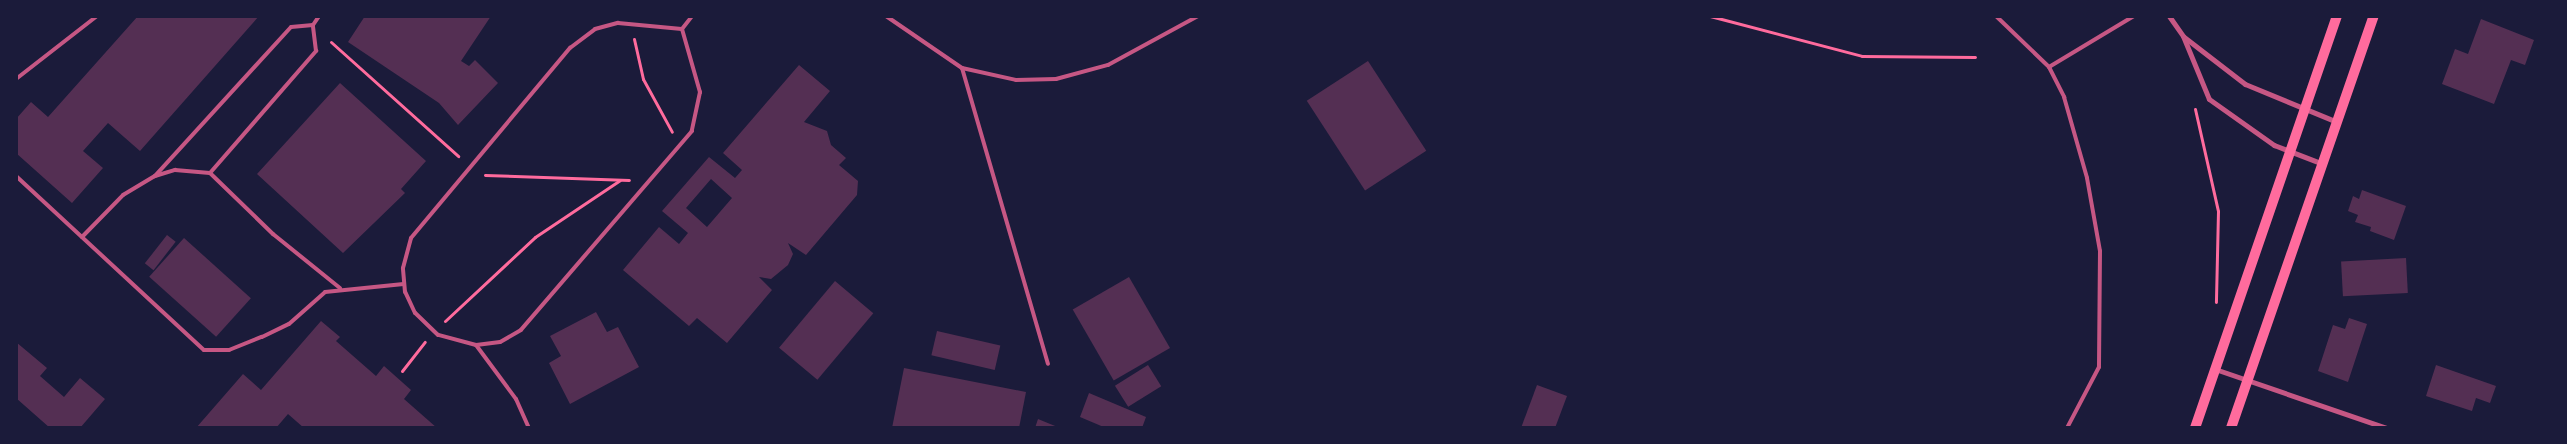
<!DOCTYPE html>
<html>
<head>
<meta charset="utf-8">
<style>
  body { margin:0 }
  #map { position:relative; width:2567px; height:444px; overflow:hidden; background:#1b1b3a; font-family:"Open Sans",sans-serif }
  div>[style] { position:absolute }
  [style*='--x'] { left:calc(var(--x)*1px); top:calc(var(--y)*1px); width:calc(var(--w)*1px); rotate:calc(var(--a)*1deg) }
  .building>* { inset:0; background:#542f53; transform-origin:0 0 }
  .path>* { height:3px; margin:-1.5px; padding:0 1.5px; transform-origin:1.5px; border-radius:1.5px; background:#ff6b9d }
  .service>* { height:4px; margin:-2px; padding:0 2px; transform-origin:2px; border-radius:2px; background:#c65784 }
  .minor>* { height:5px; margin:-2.5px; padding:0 2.5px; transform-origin:2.5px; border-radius:2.5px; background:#c65784 }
  .secondary>* { height:10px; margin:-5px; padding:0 5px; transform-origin:5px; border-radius:5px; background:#ff6b9d }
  span { translate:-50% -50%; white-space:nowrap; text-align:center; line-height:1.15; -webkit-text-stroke:4px #1b1b3a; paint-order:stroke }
  .frame { position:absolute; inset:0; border:18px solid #1b1b3a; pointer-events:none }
</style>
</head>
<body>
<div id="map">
  <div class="building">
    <div style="clip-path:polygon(138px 16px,259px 16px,140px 151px,108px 123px,83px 151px,103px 168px,72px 203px,16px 153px,16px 119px,31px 102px,48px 117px)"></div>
    <div style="clip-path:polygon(365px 16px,491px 16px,461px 61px,469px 66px,475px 60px,498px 83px,458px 125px,439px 103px,348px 42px)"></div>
    <div style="clip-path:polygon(2481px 19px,2534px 40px,2525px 65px,2511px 60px,2494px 104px,2442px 84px,2455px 49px,2468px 54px)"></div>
    <div style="left:1368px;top:61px;width:107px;height:73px;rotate:57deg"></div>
    <div style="clip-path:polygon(evenodd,799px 65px,830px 91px,804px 122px,827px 131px,831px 145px,846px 158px,839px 165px,858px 181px,857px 195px,806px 255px,788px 243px,793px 254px,788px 265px,771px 279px,759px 277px,772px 290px,727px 343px,697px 318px,689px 326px,623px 270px,659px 227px,679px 244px,688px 233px,662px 211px,709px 157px,735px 178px,742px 170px,723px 153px,799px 65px,711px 179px,732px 198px,707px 227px,686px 208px,711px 179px)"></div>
    <div style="clip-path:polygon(340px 83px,426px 161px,401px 189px,405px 193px,343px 253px,257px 174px)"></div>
    <div style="clip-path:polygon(2362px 190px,2406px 206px,2394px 240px,2370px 231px,2371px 227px,2355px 222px,2358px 215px,2348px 211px,2353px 196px,2359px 199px)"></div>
    <div style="left:167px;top:235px;width:11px;height:36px;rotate:38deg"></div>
    <div style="left:184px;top:238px;width:90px;height:52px;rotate:42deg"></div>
    <div style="left:2406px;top:258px;width:35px;height:65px;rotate:87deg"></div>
    <div style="left:1129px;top:277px;width:82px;height:65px;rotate:60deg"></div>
    <div style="left:835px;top:281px;width:50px;height:87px;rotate:40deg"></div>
    <div style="clip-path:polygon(596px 312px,607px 332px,618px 327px,639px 367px,570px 404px,549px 363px,561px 356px,550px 336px)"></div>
    <div style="clip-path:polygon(2349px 318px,2367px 324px,2348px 382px,2318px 371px,2333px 325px,2345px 329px)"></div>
    <div style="clip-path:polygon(321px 321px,340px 337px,336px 341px,376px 376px,384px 366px,411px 390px,404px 399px,437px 428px,304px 428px,288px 414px,276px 428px,196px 428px,243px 374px,261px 390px)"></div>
    <div style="left:937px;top:331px;width:65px;height:25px;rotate:13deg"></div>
    <div style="clip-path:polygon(16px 342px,47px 368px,40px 376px,64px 397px,80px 378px,105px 399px,80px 428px,50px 428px,16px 398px)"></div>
    <div style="left:1148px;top:365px;width:25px;height:39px;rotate:58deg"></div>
    <div style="clip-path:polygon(2436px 365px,2496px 386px,2490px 403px,2476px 398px,2472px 411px,2426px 396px)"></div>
    <div style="clip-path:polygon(904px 368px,1026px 392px,1019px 428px,892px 428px)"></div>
    <div style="clip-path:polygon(1537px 385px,1567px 396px,1555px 428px,1521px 428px)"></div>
    <div style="clip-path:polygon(1089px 393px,1146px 417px,1142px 428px,1106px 428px,1080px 417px)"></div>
    <div style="clip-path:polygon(1038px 419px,1060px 428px,1035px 428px)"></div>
  </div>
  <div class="path">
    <div style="--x:1710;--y:16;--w:157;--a:14.7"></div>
    <div style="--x:1862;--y:56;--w:113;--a:0.5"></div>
    <div style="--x:634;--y:39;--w:41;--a:77.3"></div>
    <div style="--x:643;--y:79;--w:60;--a:61.3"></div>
    <div style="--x:331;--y:42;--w:171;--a:41.9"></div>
    <div style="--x:2195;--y:109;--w:105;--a:77.3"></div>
    <div style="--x:2218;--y:211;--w:91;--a:91.3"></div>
    <div style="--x:485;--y:175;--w:144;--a:2"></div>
    <div style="--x:445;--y:321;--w:123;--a:-43"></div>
    <div style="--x:535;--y:237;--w:102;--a:-33.8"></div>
    <div style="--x:402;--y:371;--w:37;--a:-52"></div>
  </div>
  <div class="service">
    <div style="--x:886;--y:16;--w:92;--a:34.4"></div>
    <div style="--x:962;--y:68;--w:55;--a:12.5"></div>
    <div style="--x:1016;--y:80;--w:40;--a:-1.4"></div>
    <div style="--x:1056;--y:79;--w:54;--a:-15.1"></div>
    <div style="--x:1108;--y:65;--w:102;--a:-28.6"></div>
    <div style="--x:1996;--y:16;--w:74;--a:43.9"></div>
    <div style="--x:2049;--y:67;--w:34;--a:63"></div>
    <div style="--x:2064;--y:97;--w:84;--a:74.1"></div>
    <div style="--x:2087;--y:178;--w:74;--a:79.9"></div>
    <div style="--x:2100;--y:251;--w:116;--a:90.5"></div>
    <div style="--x:2099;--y:367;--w:69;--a:117.7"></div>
    <div style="--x:618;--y:23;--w:64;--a:5.4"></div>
    <div style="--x:682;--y:29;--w:66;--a:74.1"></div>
    <div style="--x:700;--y:92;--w:40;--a:102"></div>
    <div style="--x:692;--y:131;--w:262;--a:130.7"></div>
    <div style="--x:521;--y:330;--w:24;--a:150"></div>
    <div style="--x:500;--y:342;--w:24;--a:173"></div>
    <div style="--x:476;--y:345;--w:39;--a:-165"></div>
    <div style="--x:438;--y:335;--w:32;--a:-136"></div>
    <div style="--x:415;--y:313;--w:23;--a:-115"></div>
    <div style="--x:405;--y:292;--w:24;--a:-95"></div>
    <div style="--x:403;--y:268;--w:31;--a:-75"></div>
    <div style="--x:411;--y:238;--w:248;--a:-50.1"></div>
    <div style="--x:570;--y:48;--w:31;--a:-37"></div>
    <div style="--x:595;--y:29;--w:24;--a:-15"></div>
    <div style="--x:313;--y:25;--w:11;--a:-56"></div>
    <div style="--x:682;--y:29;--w:16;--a:-52"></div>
    <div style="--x:2049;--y:67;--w:99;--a:-31"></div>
    <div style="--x:962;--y:68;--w:308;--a:73.8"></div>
    <div style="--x:16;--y:79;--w:103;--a:-37.9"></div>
    <div style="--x:210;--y:173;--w:88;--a:44.1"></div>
    <div style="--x:273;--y:234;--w:86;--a:38.9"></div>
    <div style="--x:16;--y:176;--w:256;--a:42.8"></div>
    <div style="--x:204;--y:350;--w:25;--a:0"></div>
    <div style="--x:229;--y:350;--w:35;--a:-22"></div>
    <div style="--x:262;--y:337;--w:30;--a:-26"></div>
    <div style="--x:289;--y:324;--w:48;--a:-41.6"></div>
    <div style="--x:325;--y:292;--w:79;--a:-5.8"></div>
    <div style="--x:82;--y:237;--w:59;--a:-45.7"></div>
    <div style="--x:123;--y:195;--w:37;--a:-31"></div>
    <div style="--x:155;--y:176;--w:21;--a:-17"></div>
    <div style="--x:175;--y:170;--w:35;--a:5"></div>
    <div style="--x:210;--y:173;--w:162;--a:-49"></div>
    <div style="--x:316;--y:51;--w:26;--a:-97"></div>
    <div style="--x:313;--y:25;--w:22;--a:175"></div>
    <div style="--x:291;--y:27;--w:202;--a:132.4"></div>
    <div style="--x:476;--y:345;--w:67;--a:53.5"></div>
    <div style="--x:516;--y:399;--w:32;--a:66"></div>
  </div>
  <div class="minor">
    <div style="--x:2169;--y:16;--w:24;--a:55"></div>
    <div style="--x:2183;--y:36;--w:68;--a:67.6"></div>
    <div style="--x:2209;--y:99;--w:80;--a:35.3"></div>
    <div style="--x:2274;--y:145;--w:53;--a:21.2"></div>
    <div style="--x:2184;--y:37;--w:77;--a:37.6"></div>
    <div style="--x:2245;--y:84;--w:100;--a:22.4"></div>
    <div style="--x:2215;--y:369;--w:181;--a:19"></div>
  </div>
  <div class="secondary">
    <div style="--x:2195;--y:428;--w:436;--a:-71"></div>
    <div style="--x:2231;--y:428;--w:436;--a:-70.9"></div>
  </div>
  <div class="frame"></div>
</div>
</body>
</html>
